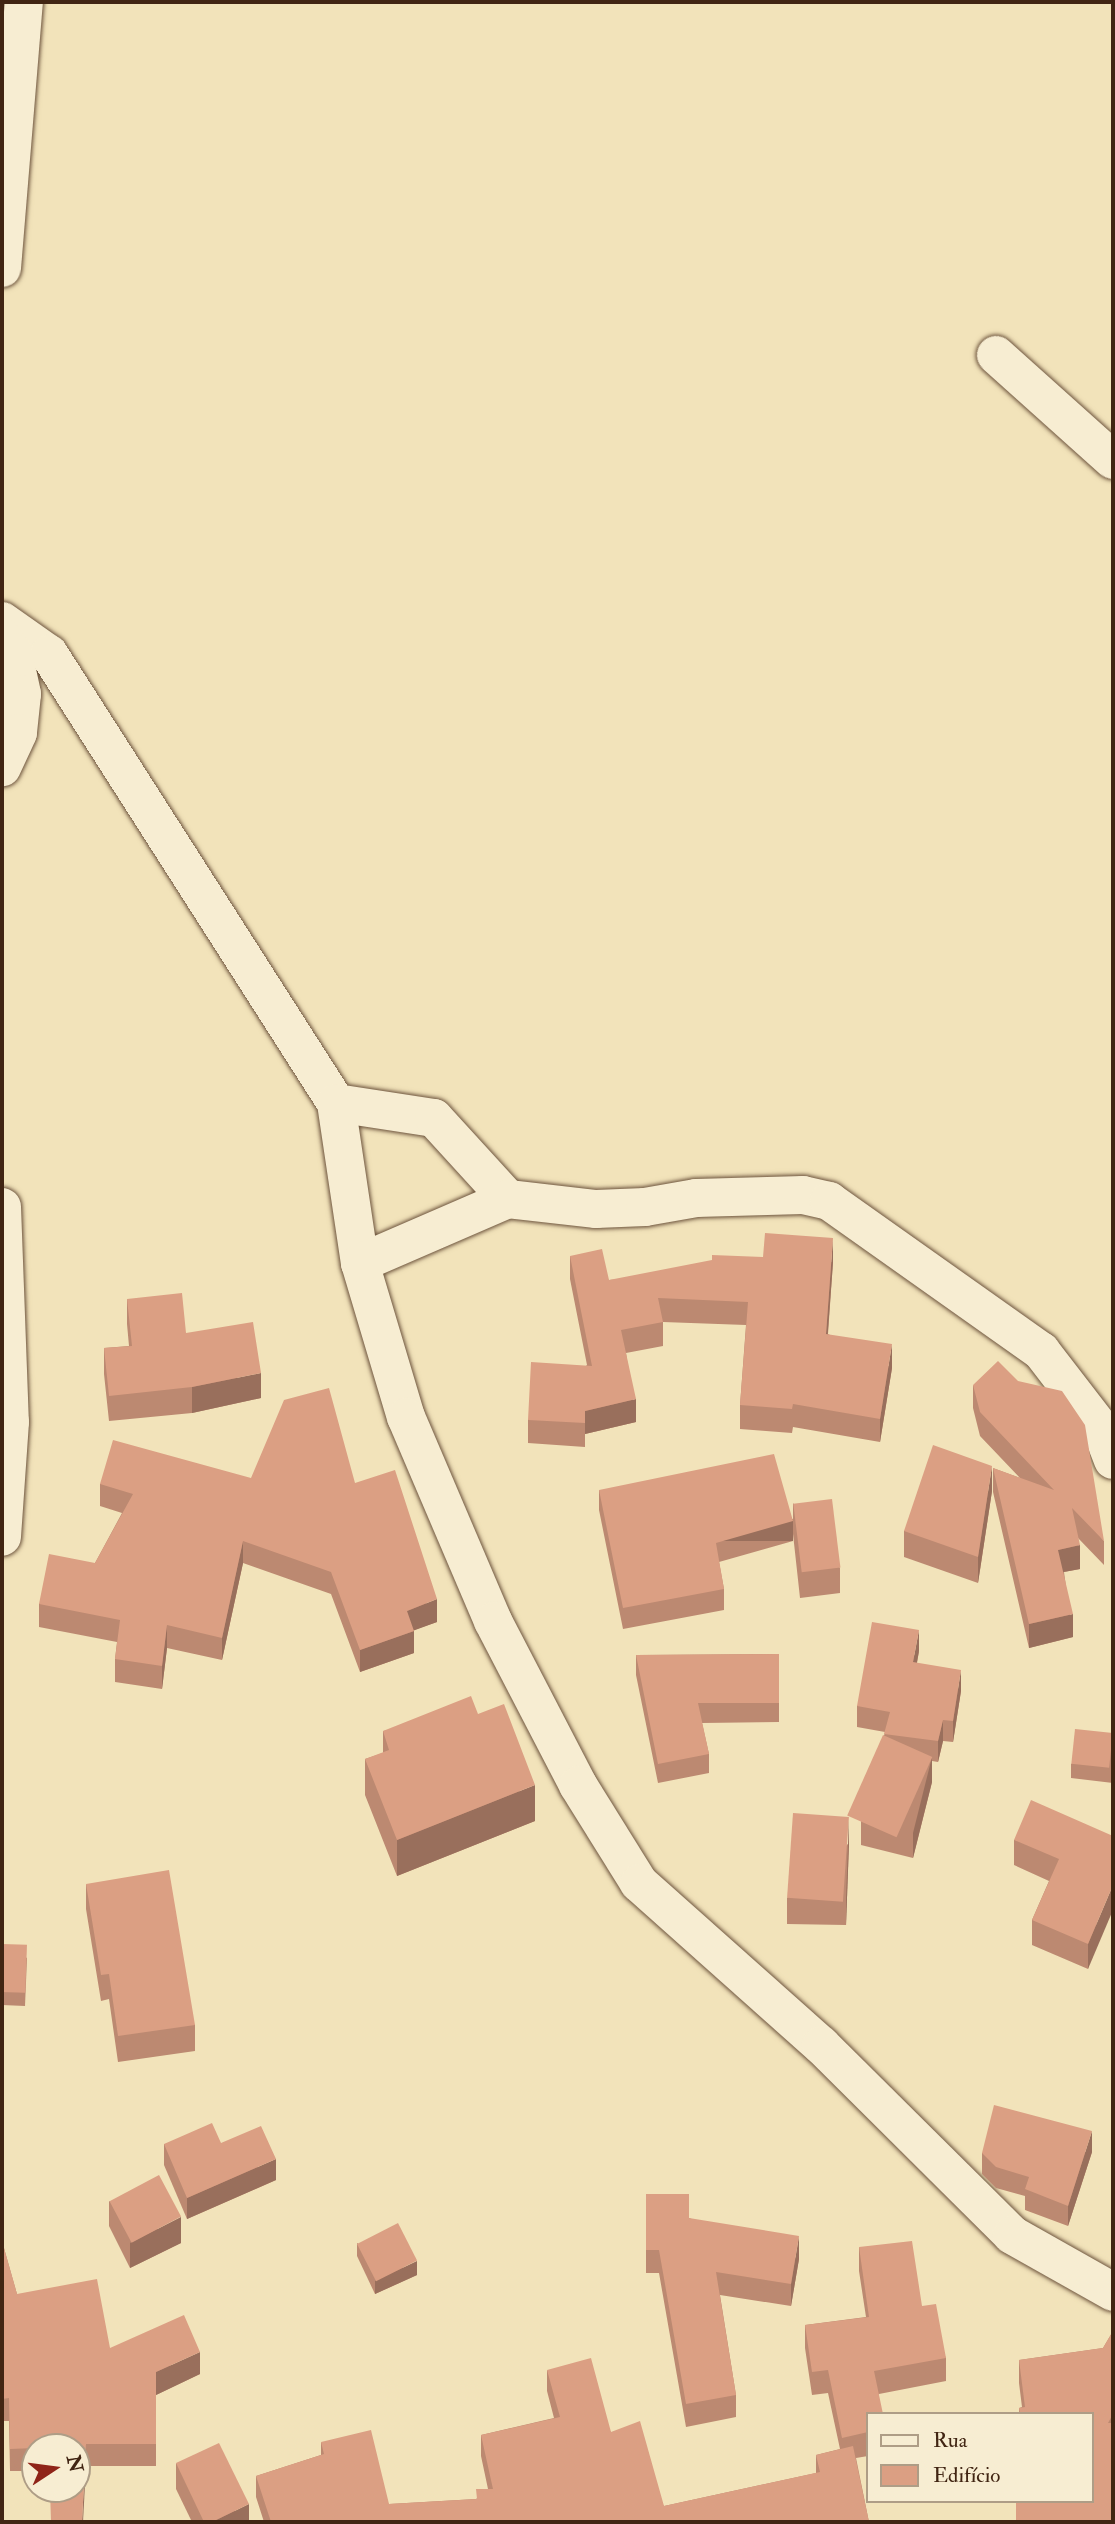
<!DOCTYPE html>
<html>
<head>
<meta charset="utf-8">
<style>
  body { margin:0 }
  #map { position:relative; width:1115px; height:2524px; overflow:hidden; background:#f2e3ba; font-family:"IM FELL Double Pica",serif }
  div>[style] { position:absolute }
  [style*='--x'] { left:calc(var(--x)*1px); top:calc(var(--y)*1px); width:calc(var(--w)*1px); rotate:calc(var(--a)*1deg) }
  .roads { filter:drop-shadow(0 0 2px #6d543d) drop-shadow(0 0 2px #6d543d) }
  .minor>* { height:38px; margin:-19px; padding:0 19px; transform-origin:19px; border-radius:19px; background:#f7edd2 }
  .wall>* { inset:0; background:#bc8971 }
  .shaded-wall>* { inset:0; background:#996f5c; transform-origin:0 0 }
  .building>* { inset:0; background:#db9f83; transform-origin:0 0 }
  span { translate:-50% -50%; white-space:nowrap; text-align:center; line-height:1.15; -webkit-text-stroke:5px #f7edd2; paint-order:stroke }
  .frame { position:absolute; inset:0; border:4px solid #412513; pointer-events:none }
  .legend { position:absolute; left:866px; top:2412px; width:228px; height:91px; box-sizing:border-box; background:#f7edd2; border:2px solid #ae9d86; margin:0; padding:9px 12px; list-style:none; font-size:21px; color:#412513 }
  .legend li { display:flex; align-items:center; gap:14px; height:35px }
  .legend b { width:35px; border:2px solid #ae9d86 }
  .north { position:absolute; left:21px; top:2433px; width:70px; height:70px; box-sizing:border-box; background:#f7edd2; border:2px solid #ae9d86; border-radius:50%; rotate:77deg; font-size:19px; font-weight:700; line-height:28px; text-align:center; color:#412513 }
  .north::after { content:''; display:block; margin:auto; width:24px; height:32px; background:#8f2418; clip-path:polygon(50% 0,100% 100%,50% 72%,0 100%) }
</style>
</head>
<body>
<div id="map">
  <div class="roads">
    <div class="minor">
      <div style="--x:2;--y:268;--w:267;--a:-85.3"></div>
      <div style="--x:996;--y:355;--w:157;--a:41.9"></div>
      <div style="--x:2;--y:621;--w:57;--a:35.1"></div>
      <div style="--x:49;--y:654;--w:533;--a:57.41"></div>
      <div style="--x:336;--y:1103;--w:162;--a:81.5"></div>
      <div style="--x:360;--y:1263;--w:161;--a:73.4"></div>
      <div style="--x:406;--y:1417;--w:222;--a:66.9"></div>
      <div style="--x:493;--y:1621;--w:185;--a:62.6"></div>
      <div style="--x:578;--y:1785;--w:115;--a:58.1"></div>
      <div style="--x:639;--y:1883;--w:244;--a:41.7"></div>
      <div style="--x:821;--y:2045;--w:269;--a:44.8"></div>
      <div style="--x:1012;--y:2235;--w:116;--a:29.4"></div>
      <div style="--x:2;--y:637;--w:19;--a:54"></div>
      <div style="--x:13;--y:652;--w:43;--a:77.9"></div>
      <div style="--x:22;--y:694;--w:39;--a:96"></div>
      <div style="--x:18;--y:733;--w:38;--a:115"></div>
      <div style="--x:336;--y:1103;--w:99;--a:8.7"></div>
      <div style="--x:434;--y:1118;--w:110;--a:47.6"></div>
      <div style="--x:2;--y:1207;--w:215;--a:87.9"></div>
      <div style="--x:10;--y:1422;--w:115;--a:94"></div>
      <div style="--x:360;--y:1263;--w:161;--a:-23.4"></div>
      <div style="--x:508;--y:1199;--w:89;--a:6.5"></div>
      <div style="--x:596;--y:1209;--w:49;--a:-2.3"></div>
      <div style="--x:645;--y:1207;--w:52;--a:-10"></div>
      <div style="--x:696;--y:1198;--w:107;--a:-1.6"></div>
      <div style="--x:803;--y:1195;--w:27;--a:13"></div>
      <div style="--x:829;--y:1201;--w:260;--a:35.3"></div>
      <div style="--x:1041;--y:1351;--w:98;--a:52.4"></div>
      <div style="--x:1101;--y:1429;--w:33;--a:69"></div>
    </div>
  </div>
  <div class="wall">
    <div style="clip-path:polygon(570px 1256px,609px 1280px,833px 1262px,828px 1334px,892px 1368px,880px 1442px,793px 1427px,792px 1433px,740px 1429px,740px 1405px,746px 1325px,663px 1322px,663px 1346px,626px 1353px,636px 1422px,585px 1434px,585px 1447px,528px 1443px,528px 1420px,587px 1365px,570px 1279px)"></div>
    <div style="clip-path:polygon(127px 1299px,186px 1333px,261px 1398px,192px 1413px,109px 1421px,104px 1374px,104px 1348px,129px 1346px,127px 1324px)"></div>
    <div style="clip-path:polygon(973px 1385px,1104px 1541px,1104px 1565px,1078px 1538px,1080px 1569px,1064px 1572px,1073px 1637px,1029px 1648px,993px 1492px,993px 1468px,1020px 1478px,980px 1436px,973px 1408px)"></div>
    <div style="clip-path:polygon(251px 1478px,355px 1483px,437px 1622px,414px 1630px,414px 1653px,360px 1672px,331px 1594px,243px 1563px,222px 1660px,167px 1648px,162px 1689px,115px 1682px,115px 1659px,117px 1642px,39px 1627px,39px 1604px,95px 1563px,122px 1513px,100px 1506px,100px 1484px)"></div>
    <div style="clip-path:polygon(599px 1490px,793px 1519px,793px 1503px,840px 1568px,840px 1593px,800px 1598px,793px 1534px,793px 1541px,719px 1562px,724px 1589px,724px 1610px,623px 1629px,599px 1510px)"></div>
    <div style="clip-path:polygon(992px 1491px,978px 1583px,904px 1557px,904px 1531px)"></div>
    <div style="clip-path:polygon(919px 1651px,917px 1663px,961px 1691px,953px 1742px,943px 1741px,938px 1762px,932px 1761px,932px 1782px,913px 1858px,861px 1845px,861px 1820px,885px 1732px,857px 1727px,857px 1706px)"></div>
    <div style="clip-path:polygon(779px 1654px,779px 1722px,702px 1723px,709px 1754px,709px 1773px,658px 1783px,636px 1675px,636px 1655px)"></div>
    <div style="clip-path:polygon(478px 1714px,535px 1821px,397px 1876px,365px 1795px,365px 1759px,383px 1753px,383px 1731px)"></div>
    <div style="clip-path:polygon(1113px 1733px,1113px 1783px,1071px 1778px,1071px 1764px)"></div>
    <div style="clip-path:polygon(1113px 1836px,1088px 1969px,1032px 1945px,1032px 1920px,1049px 1881px,1014px 1865px,1014px 1840px)"></div>
    <div style="clip-path:polygon(849px 1843px,846px 1925px,787px 1924px,787px 1898px)"></div>
    <div style="clip-path:polygon(86px 1884px,195px 2025px,195px 2051px,118px 2062px,109px 1999px,101px 2001px,86px 1909px)"></div>
    <div style="clip-path:polygon(2px 1944px,27px 1958px,25px 2006px,2px 2005px)"></div>
    <div style="clip-path:polygon(221px 2143px,276px 2180px,187px 2219px,164px 2165px,164px 2144px)"></div>
    <div style="clip-path:polygon(1092px 2152px,1068px 2226px,1025px 2210px,1025px 2196px,996px 2188px,982px 2174px,982px 2153px)"></div>
    <div style="clip-path:polygon(646px 2194px,689px 2218px,799px 2259px,791px 2306px,720px 2295px,736px 2395px,736px 2417px,686px 2427px,659px 2273px,646px 2273px)"></div>
    <div style="clip-path:polygon(109px 2201px,181px 2243px,130px 2268px,109px 2226px)"></div>
    <div style="clip-path:polygon(2px 2241px,17px 2294px,110px 2348px,200px 2374px,156px 2395px,156px 2466px,86px 2466px,77px 2447px,35px 2447px,35px 2471px,10px 2471px,9px 2421px,2px 2421px)"></div>
    <div style="clip-path:polygon(357px 2243px,417px 2275px,375px 2294px,357px 2256px)"></div>
    <div style="clip-path:polygon(859px 2247px,922px 2306px,946px 2358px,946px 2381px,879px 2394px,868px 2414px,868px 2456px,856px 2458px,869px 2522px,264px 2522px,256px 2497px,256px 2476px,321px 2455px,321px 2442px,389px 2504px,476px 2499px,488px 2489px,481px 2456px,481px 2435px,554px 2418px,547px 2391px,547px 2370px,611px 2432px,664px 2506px,816px 2473px,816px 2455px,840px 2449px,828px 2393px,812px 2395px,805px 2348px,805px 2325px,866px 2317px,859px 2271px)"></div>
    <div style="clip-path:polygon(1113px 2331px,1113px 2522px,1016px 2522px,1016px 2501px,1092px 2501px,1092px 2414px,1019px 2414px,1019px 2408px,1022px 2407px,1019px 2383px,1019px 2360px,1103px 2348px)"></div>
    <div style="clip-path:polygon(176px 2463px,249px 2522px,192px 2522px,176px 2489px)"></div>
  </div>
  <div class="shaded-wall">
    <div style="clip-path:polygon(833px 1238px,833px 1262px,826px 1357px,826px 1334px)"></div>
    <div style="clip-path:polygon(892px 1344px,892px 1368px,880px 1442px,880px 1419px)"></div>
    <div style="clip-path:polygon(261px 1373px,261px 1398px,192px 1413px,192px 1387px)"></div>
    <div style="clip-path:polygon(636px 1399px,636px 1422px,585px 1434px,585px 1447px,585px 1411px)"></div>
    <div style="clip-path:polygon(992px 1466px,992px 1491px,978px 1583px,978px 1557px)"></div>
    <div style="left:793px;top:1521px;width:20px;height:80px;rotate:90deg"></div>
    <div style="clip-path:polygon(243px 1541px,243px 1563px,222px 1660px,222px 1638px)"></div>
    <div style="clip-path:polygon(1080px 1545px,1080px 1569px,1058px 1573px,1058px 1550px)"></div>
    <div style="clip-path:polygon(437px 1599px,437px 1622px,407px 1633px,407px 1611px)"></div>
    <div style="clip-path:polygon(1073px 1614px,1073px 1637px,1029px 1648px,1029px 1624px)"></div>
    <div style="clip-path:polygon(167px 1625px,167px 1648px,162px 1689px,162px 1666px)"></div>
    <div style="clip-path:polygon(919px 1630px,919px 1651px,913px 1683px,913px 1662px)"></div>
    <div style="clip-path:polygon(414px 1631px,414px 1653px,360px 1672px,360px 1650px)"></div>
    <div style="clip-path:polygon(961px 1670px,961px 1691px,953px 1742px,953px 1721px)"></div>
    <div style="clip-path:polygon(943px 1720px,943px 1741px,938px 1762px,938px 1741px)"></div>
    <div style="clip-path:polygon(932px 1757px,932px 1782px,913px 1858px,913px 1833px)"></div>
    <div style="clip-path:polygon(535px 1785px,535px 1821px,397px 1876px,397px 1840px)"></div>
    <div style="clip-path:polygon(849px 1817px,849px 1843px,846px 1925px,846px 1899px)"></div>
    <div style="clip-path:polygon(1113px 1885px,1113px 1910px,1088px 1969px,1088px 1944px)"></div>
    <div style="clip-path:polygon(1092px 2131px,1092px 2152px,1068px 2226px,1068px 2206px)"></div>
    <div style="clip-path:polygon(276px 2159px,276px 2180px,187px 2219px,187px 2198px)"></div>
    <div style="clip-path:polygon(181px 2217px,181px 2243px,130px 2268px,130px 2243px)"></div>
    <div style="clip-path:polygon(799px 2236px,799px 2259px,791px 2306px,791px 2284px)"></div>
    <div style="clip-path:polygon(417px 2261px,417px 2275px,375px 2294px,375px 2281px)"></div>
    <div style="clip-path:polygon(200px 2352px,200px 2374px,156px 2395px,156px 2372px)"></div>
    <div style="clip-path:polygon(86px 2444px,86px 2466px,83px 2522px,82px 2522px)"></div>
    <div style="clip-path:polygon(249px 2504px,249px 2522px,212px 2522px)"></div>
  </div>
  <div class="building">
    <div style="clip-path:polygon(765px 1233px,833px 1238px,826px 1334px,892px 1344px,880px 1419px,793px 1404px,792px 1409px,740px 1405px,748px 1302px,658px 1298px,663px 1322px,621px 1330px,636px 1399px,585px 1411px,585px 1423px,528px 1420px,531px 1362px,592px 1366px,570px 1256px,602px 1249px,609px 1280px,712px 1260px,712px 1255px,763px 1257px)"></div>
    <div style="clip-path:polygon(182px 1293px,186px 1333px,253px 1322px,261px 1373px,192px 1387px,109px 1396px,104px 1348px,132px 1346px,127px 1299px)"></div>
    <div style="clip-path:polygon(998px 1361px,1018px 1381px,1062px 1391px,1085px 1425px,1104px 1541px,1072px 1508px,1080px 1545px,1058px 1550px,1073px 1614px,1029px 1624px,993px 1468px,1054px 1490px,980px 1412px,973px 1385px)"></div>
    <div style="clip-path:polygon(329px 1388px,355px 1483px,395px 1470px,437px 1599px,407px 1611px,414px 1631px,360px 1650px,331px 1572px,243px 1541px,222px 1638px,167px 1625px,162px 1666px,115px 1659px,120px 1620px,39px 1604px,49px 1554px,95px 1563px,133px 1494px,100px 1484px,113px 1440px,251px 1478px,284px 1400px)"></div>
    <div style="clip-path:polygon(933px 1445px,992px 1466px,978px 1557px,904px 1531px)"></div>
    <div style="clip-path:polygon(774px 1454px,793px 1521px,716px 1543px,724px 1589px,623px 1608px,599px 1490px)"></div>
    <div style="left:832px;top:1499px;width:69px;height:39px;rotate:83deg"></div>
    <div style="clip-path:polygon(872px 1622px,919px 1630px,913px 1662px,961px 1670px,953px 1721px,943px 1720px,938px 1741px,884px 1734px,890px 1712px,857px 1706px)"></div>
    <div style="clip-path:polygon(779px 1654px,779px 1703px,698px 1703px,709px 1754px,658px 1764px,636px 1655px)"></div>
    <div style="clip-path:polygon(471px 1696px,478px 1714px,504px 1704px,535px 1785px,397px 1840px,365px 1759px,389px 1750px,383px 1731px)"></div>
    <div style="left:1075px;top:1729px;width:38px;height:35px;rotate:6deg"></div>
    <div style="left:883px;top:1735px;width:54px;height:88px;rotate:24deg"></div>
    <div style="clip-path:polygon(1031px 1800px,1113px 1836px,1113px 1885px,1088px 1944px,1032px 1920px,1059px 1859px,1014px 1840px)"></div>
    <div style="left:793px;top:1813px;width:56px;height:85px;rotate:4deg"></div>
    <div style="clip-path:polygon(169px 1870px,195px 2025px,118px 2036px,109px 1974px,101px 1975px,86px 1884px)"></div>
    <div style="left:2px;top:1944px;width:25px;height:48px;rotate:2deg"></div>
    <div style="clip-path:polygon(994px 2105px,1092px 2131px,1068px 2206px,1025px 2189px,1029px 2177px,996px 2167px,982px 2153px)"></div>
    <div style="clip-path:polygon(212px 2123px,221px 2143px,261px 2126px,276px 2159px,187px 2198px,164px 2144px)"></div>
    <div style="left:159px;top:2175px;width:47px;height:56px;rotate:62deg"></div>
    <div style="clip-path:polygon(646px 2194px,689px 2194px,689px 2218px,799px 2236px,791px 2284px,716px 2272px,736px 2395px,686px 2404px,659px 2250px,646px 2250px)"></div>
    <div style="left:398px;top:2223px;width:42px;height:46px;rotate:63deg"></div>
    <div style="clip-path:polygon(2px 2241px,17px 2294px,97px 2279px,110px 2348px,184px 2315px,200px 2352px,156px 2372px,156px 2444px,86px 2444px,82px 2522px,51px 2522px,50px 2489px,77px 2489px,77px 2447px,35px 2447px,35px 2448px,10px 2449px,9px 2398px,2px 2399px)"></div>
    <div style="clip-path:polygon(912px 2241px,922px 2306px,936px 2304px,946px 2358px,874px 2371px,883px 2414px,868px 2414px,868px 2432px,842px 2438px,828px 2370px,812px 2372px,805px 2325px,869px 2317px,859px 2247px)"></div>
    <div style="clip-path:polygon(1113px 2331px,1113px 2414px,1108px 2423px,1113px 2423px,1113px 2522px,1016px 2522px,1016px 2501px,1092px 2501px,1092px 2414px,1020px 2414px,1019px 2408px,1025px 2407px,1019px 2360px,1103px 2348px)"></div>
    <div style="clip-path:polygon(591px 2358px,611px 2432px,640px 2421px,664px 2506px,820px 2472px,816px 2455px,853px 2446px,869px 2522px,271px 2522px,256px 2476px,324px 2454px,321px 2442px,371px 2430px,389px 2504px,477px 2499px,476px 2489px,493px 2489px,481px 2435px,560px 2417px,547px 2370px)"></div>
    <div style="clip-path:polygon(219px 2443px,249px 2504px,212px 2522px,204px 2522px,176px 2463px)"></div>
  </div>
  <div class="frame"></div>
  <ul class="legend">
  <li><b style="height:9px;background:#f7edd2"></b>Rua</li>
  <li><b style="height:19px;background:#db9f83"></b>Edifício</li>
  </ul>
  <div class="north">N</div>
</div>
</body>
</html>
